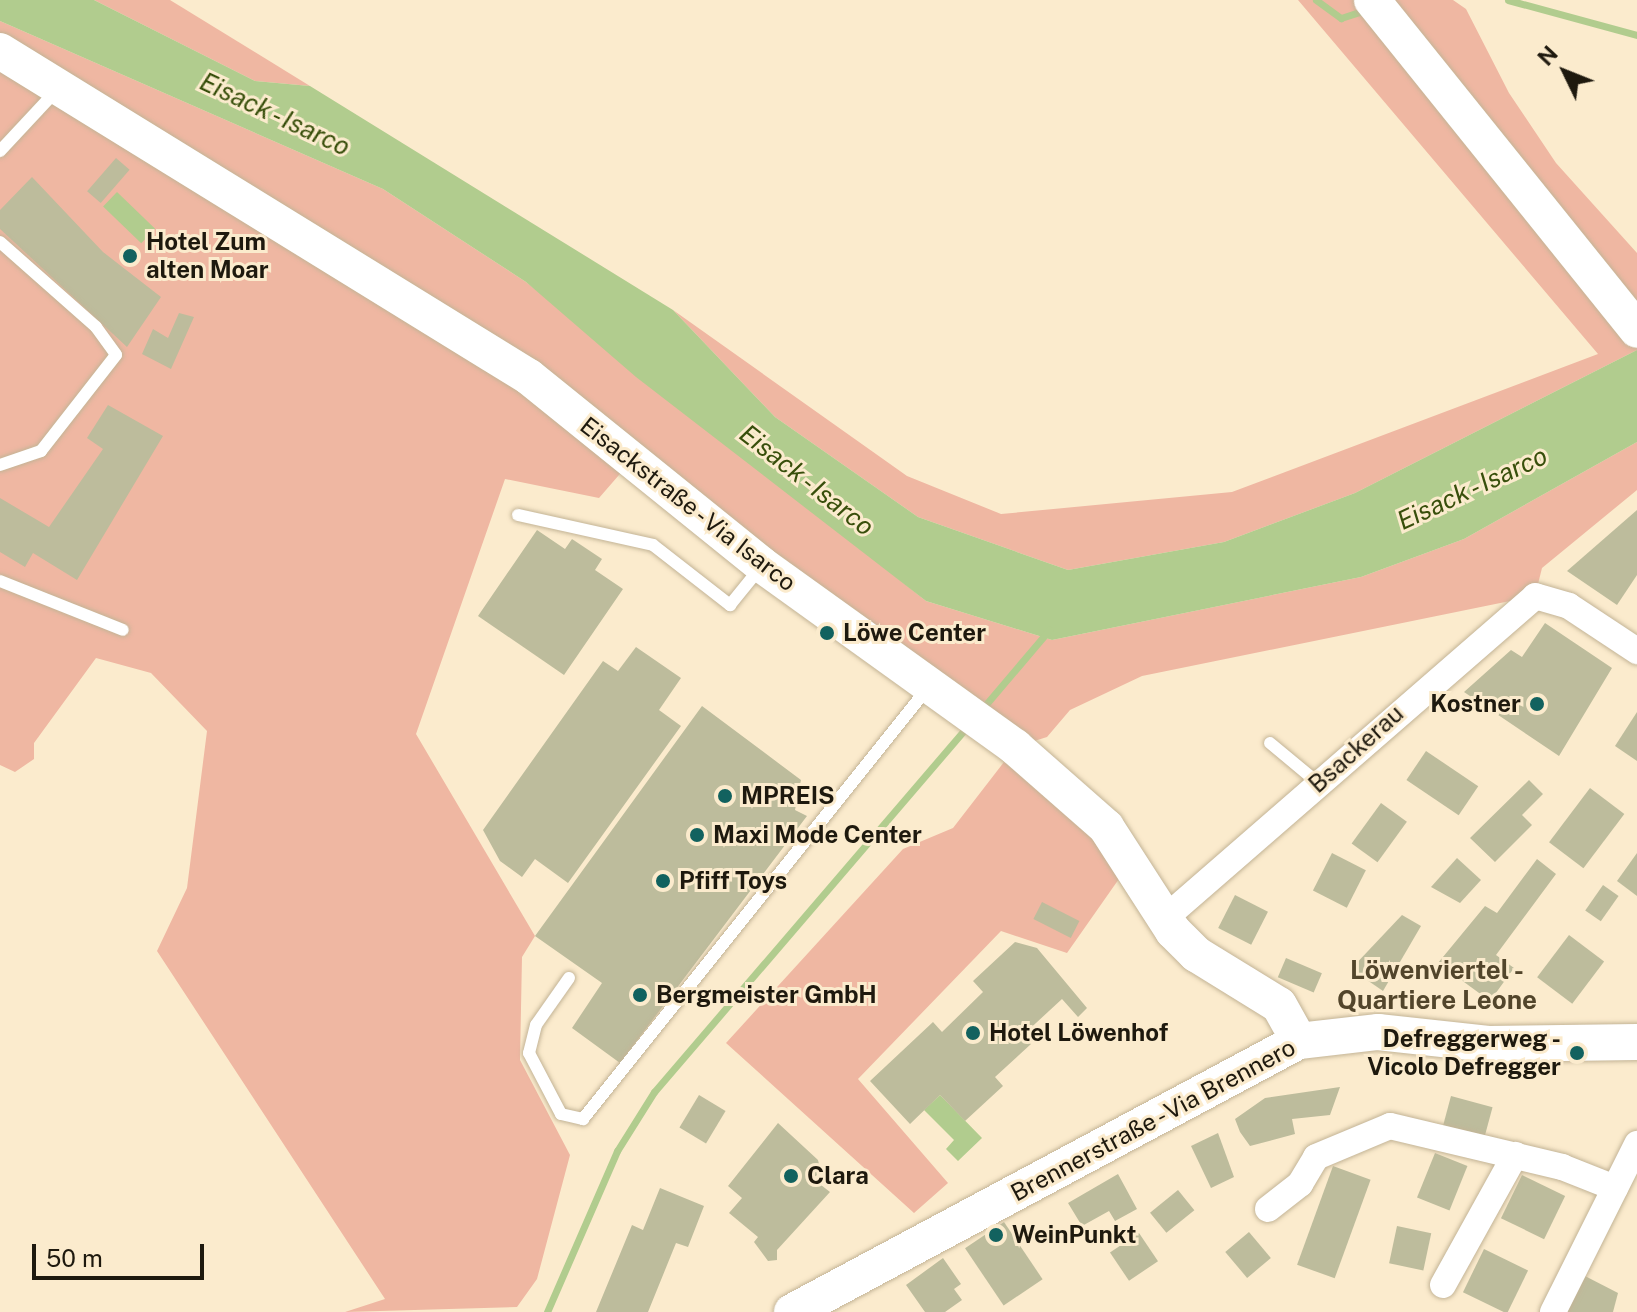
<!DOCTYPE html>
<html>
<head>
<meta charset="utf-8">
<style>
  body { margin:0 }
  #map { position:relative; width:1637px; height:1312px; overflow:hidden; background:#fbebcd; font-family:"Public Sans",sans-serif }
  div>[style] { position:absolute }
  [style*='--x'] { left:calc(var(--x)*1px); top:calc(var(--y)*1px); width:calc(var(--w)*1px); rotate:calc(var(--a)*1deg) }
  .green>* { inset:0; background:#efb7a2 }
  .water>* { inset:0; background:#b1cc8e; transform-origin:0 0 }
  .stream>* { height:7px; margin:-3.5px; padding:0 3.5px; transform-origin:3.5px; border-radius:3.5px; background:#b1cc8e }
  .building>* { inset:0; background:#bdbc9c; transform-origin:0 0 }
  .roads { filter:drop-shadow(0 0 2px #c3b496) drop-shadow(0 0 2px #c3b496) }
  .lane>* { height:12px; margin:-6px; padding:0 6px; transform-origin:6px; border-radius:6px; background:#fff }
  .street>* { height:26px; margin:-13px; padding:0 13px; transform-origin:13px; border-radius:13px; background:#fff }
  .secondary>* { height:36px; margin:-18px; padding:0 18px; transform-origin:18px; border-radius:18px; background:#fff }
  .dots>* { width:22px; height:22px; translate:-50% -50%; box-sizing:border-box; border:4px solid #fbebcd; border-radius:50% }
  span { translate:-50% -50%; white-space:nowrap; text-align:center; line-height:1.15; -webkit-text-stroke:6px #fbebcd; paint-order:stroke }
  .poi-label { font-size:24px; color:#1e190e; font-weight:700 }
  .left { translate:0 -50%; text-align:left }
  .right { translate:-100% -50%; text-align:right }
  .street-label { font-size:24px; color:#1e190e }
  .water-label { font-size:26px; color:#384f0b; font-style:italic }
  .neighbourhood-label { font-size:26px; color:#52452b; font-weight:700 }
  .north { position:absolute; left:1525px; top:32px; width:80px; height:80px; -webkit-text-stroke:6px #fbebcd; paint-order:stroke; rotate:313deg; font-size:22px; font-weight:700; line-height:32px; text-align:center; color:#1e190e }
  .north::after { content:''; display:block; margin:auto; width:28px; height:36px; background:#1e190e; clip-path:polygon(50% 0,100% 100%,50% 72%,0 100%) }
  .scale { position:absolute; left:32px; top:1244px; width:172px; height:36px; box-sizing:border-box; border:4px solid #1e190e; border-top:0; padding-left:10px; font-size:24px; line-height:28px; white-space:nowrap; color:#1e190e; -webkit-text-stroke:6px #fbebcd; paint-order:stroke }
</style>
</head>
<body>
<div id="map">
  <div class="green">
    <div style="clip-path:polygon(94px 0,170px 0,310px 86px,255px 81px)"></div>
    <div style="clip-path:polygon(1298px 0,1453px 0,1466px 9px,1509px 93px,1556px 163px,1637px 253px,1637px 350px,1355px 493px,1224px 542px,1068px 570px,918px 517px,775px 417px,673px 310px,907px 476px,1001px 514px,1232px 492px,1598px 354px)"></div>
    <div style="clip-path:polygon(0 21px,383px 189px,526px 282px,926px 601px,1052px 640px,1361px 577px,1464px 539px,1637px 442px,1637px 490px,1542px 568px,1535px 596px,1142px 676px,1070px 710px,1047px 737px,1015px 747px,632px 460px,599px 498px,505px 479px,416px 734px,535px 936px,522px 957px,520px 1060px,570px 1155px,537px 1279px,517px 1307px,345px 1312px,385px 1299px,157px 951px,187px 888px,207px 731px,151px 673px,96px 658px,34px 743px,34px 759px,15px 772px,0 765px)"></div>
    <div style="clip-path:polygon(1004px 762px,1083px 824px,1121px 876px,1067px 953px,1001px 931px,858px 1079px,948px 1183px,914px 1213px,726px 1043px,903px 849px,953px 828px)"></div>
  </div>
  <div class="water">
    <div style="clip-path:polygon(0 0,94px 0,255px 81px,310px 86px,673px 310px,775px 417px,918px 517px,1068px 570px,1224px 542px,1355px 493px,1637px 350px,1637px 442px,1464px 539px,1361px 577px,1052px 640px,926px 601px,636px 377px,526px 282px,383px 189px,0 21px)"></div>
    <div style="left:117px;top:192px;width:53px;height:20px;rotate:44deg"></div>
    <div style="clip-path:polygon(940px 1095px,982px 1138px,958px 1161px,946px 1149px,954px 1140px,924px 1110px)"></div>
  </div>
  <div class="stream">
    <div style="--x:1316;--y:0;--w:31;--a:36"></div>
    <div style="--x:1341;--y:18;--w:22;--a:-18"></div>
    <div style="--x:1508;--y:0;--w:134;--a:15.2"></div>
    <div style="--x:982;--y:709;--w:104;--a:-49.7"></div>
    <div style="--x:547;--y:1312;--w:176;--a:-66.5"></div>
    <div style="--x:617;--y:1151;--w:70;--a:-57.9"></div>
    <div style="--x:654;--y:1092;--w:484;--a:-49.4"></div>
  </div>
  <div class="building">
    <div style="left:116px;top:158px;width:18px;height:44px;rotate:41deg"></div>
    <div style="clip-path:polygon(32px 177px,103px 252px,161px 297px,127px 347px,0 229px,0 210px)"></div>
    <div style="clip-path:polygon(179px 313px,194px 317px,171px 369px,142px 354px,153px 329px,168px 338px)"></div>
    <div style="clip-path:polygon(108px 405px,163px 436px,77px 580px,33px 553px,25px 567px,0 552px,0 498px,49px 527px,103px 449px,87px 438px)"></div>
    <div style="clip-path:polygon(1637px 510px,1637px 575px,1617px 605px,1567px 571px)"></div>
    <div style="clip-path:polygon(537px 530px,565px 549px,572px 539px,602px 559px,595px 570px,623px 589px,564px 675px,478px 616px)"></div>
    <div style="clip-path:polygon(1545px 623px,1612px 668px,1559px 756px,1464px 692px,1511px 650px,1522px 657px)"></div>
    <div style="clip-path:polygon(636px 647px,681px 678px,659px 710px,681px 726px,568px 883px,535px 859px,522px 877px,500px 861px,483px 830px,603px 661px,618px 671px)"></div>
    <div style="clip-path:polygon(702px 706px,801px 780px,795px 810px,807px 816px,620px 1063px,572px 1028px,602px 983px,535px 936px)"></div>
    <div style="clip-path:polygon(1637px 712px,1637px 761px,1615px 746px)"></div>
    <div style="left:1426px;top:751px;width:63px;height:35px;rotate:34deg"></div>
    <div style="clip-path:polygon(1529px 780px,1543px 794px,1522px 815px,1532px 825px,1495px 862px,1470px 838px)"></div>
    <div style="left:1590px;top:788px;width:43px;height:68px;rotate:37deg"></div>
    <div style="left:1381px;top:803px;width:32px;height:50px;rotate:36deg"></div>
    <div style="left:1332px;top:853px;width:38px;height:42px;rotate:27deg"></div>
    <div style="clip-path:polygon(1637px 853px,1637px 896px,1617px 881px)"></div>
    <div style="clip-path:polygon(1457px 858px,1481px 880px,1460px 903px,1431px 887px)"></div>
    <div style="clip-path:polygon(1537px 859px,1556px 874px,1496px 955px,1514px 968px,1490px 1001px,1438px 963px,1485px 906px,1497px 913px)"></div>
    <div style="left:1603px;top:885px;width:19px;height:31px;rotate:35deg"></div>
    <div style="left:1235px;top:895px;width:37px;height:37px;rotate:27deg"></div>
    <div style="left:1042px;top:902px;width:42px;height:19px;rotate:27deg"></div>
    <div style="clip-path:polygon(1402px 915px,1421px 926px,1383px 991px,1351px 969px)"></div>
    <div style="left:1569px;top:935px;width:44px;height:53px;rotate:37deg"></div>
    <div style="clip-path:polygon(1015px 942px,1037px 948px,1087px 1008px,1078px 1017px,1062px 999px,1023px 1035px,1031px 1044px,995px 1077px,1003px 1086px,965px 1121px,940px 1095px,910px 1124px,870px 1081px,933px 1022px,942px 1032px,983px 992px,973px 981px)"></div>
    <div style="left:1286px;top:958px;width:39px;height:21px;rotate:23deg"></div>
    <div style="clip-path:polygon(1340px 1087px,1330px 1115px,1292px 1119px,1295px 1134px,1250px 1146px,1240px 1132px,1235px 1119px,1265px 1098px)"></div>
    <div style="left:699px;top:1095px;width:31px;height:38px;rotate:31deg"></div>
    <div style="left:1451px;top:1096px;width:43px;height:31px;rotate:15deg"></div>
    <div style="clip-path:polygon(778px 1123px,818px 1160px,821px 1173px,812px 1178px,830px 1192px,777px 1250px,777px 1260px,768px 1261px,754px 1242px,758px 1237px,729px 1213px,742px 1198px,728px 1186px)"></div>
    <div style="clip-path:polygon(1218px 1133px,1234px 1177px,1211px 1188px,1191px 1146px)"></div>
    <div style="left:1435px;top:1153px;width:35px;height:48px;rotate:22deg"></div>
    <div style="left:1333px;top:1166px;width:40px;height:105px;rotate:20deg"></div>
    <div style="clip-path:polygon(1118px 1174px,1137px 1209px,1115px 1221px,1109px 1211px,1082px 1226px,1068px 1203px)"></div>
    <div style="left:1522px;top:1175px;width:48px;height:48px;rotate:26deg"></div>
    <div style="clip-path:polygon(660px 1188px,704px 1206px,688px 1247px,676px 1243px,648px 1312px,596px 1312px,632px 1225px,643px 1230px)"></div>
    <div style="left:1178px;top:1190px;width:26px;height:36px;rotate:51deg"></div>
    <div style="left:1004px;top:1222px;width:69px;height:47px;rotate:56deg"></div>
    <div style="left:1397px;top:1226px;width:35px;height:38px;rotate:12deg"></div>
    <div style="left:1249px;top:1232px;width:34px;height:31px;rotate:50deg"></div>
    <div style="left:1139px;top:1233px;width:34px;height:35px;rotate:56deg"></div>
    <div style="left:1484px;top:1249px;width:49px;height:48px;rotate:26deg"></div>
    <div style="clip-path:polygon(943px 1258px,961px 1284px,954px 1289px,962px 1300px,945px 1312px,925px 1312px,906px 1285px)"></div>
    <div style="clip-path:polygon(1585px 1276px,1618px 1293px,1613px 1312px,1566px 1312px)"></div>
  </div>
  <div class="roads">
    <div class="lane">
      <div style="--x:0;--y:151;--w:82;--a:-47"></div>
      <div style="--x:0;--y:242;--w:128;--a:41.5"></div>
      <div style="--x:96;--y:327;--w:34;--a:54"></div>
      <div style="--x:116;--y:355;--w:122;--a:128"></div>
      <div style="--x:41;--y:451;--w:43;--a:161.1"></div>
      <div style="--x:518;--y:515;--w:138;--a:12.5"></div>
      <div style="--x:653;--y:545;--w:98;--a:37.9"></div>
      <div style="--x:730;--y:605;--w:48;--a:-51"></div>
      <div style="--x:0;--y:581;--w:132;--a:21.7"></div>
      <div style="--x:1270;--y:743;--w:53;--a:39.7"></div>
      <div style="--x:1311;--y:777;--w:11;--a:85"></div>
      <div style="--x:569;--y:978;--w:57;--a:125.1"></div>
      <div style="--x:536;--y:1025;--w:29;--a:104"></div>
      <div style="--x:529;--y:1053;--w:69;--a:62.3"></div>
      <div style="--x:561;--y:1114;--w:23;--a:13"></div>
      <div style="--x:583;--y:1119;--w:551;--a:-51.34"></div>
    </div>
    <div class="street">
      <div style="--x:1164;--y:919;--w:492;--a:-41"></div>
      <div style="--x:1535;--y:596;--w:35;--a:16"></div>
      <div style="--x:1569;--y:606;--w:82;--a:33.5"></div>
      <div style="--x:1268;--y:1209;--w:41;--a:-38"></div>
      <div style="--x:1300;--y:1184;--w:31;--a:-59"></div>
      <div style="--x:1316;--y:1157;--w:80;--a:-22.7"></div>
      <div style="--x:1390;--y:1126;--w:177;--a:13.4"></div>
      <div style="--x:1562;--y:1167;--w:57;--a:21.6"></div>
      <div style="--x:1443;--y:1285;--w:149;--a:-61"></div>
      <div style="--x:1553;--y:1312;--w:188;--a:-63.4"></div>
    </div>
    <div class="secondary">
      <div style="--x:1372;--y:0;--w:423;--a:51.2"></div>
      <div style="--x:0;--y:51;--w:621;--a:31.64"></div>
      <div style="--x:529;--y:377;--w:299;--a:38.9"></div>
      <div style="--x:762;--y:565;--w:312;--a:35.7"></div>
      <div style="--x:1015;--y:747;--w:121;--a:41.3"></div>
      <div style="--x:1106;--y:827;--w:124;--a:57.2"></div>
      <div style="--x:1173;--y:931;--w:33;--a:45"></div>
      <div style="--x:1196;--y:954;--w:97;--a:31.6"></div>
      <div style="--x:1279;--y:1005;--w:41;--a:60.9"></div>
      <div style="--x:792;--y:1312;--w:575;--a:-28.13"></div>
      <div style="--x:1299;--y:1041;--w:80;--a:-6.5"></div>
      <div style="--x:1378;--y:1032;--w:111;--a:6.2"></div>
      <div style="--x:1488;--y:1044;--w:149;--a:-0.8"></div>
    </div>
  </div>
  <div class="dots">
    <div style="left:130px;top:256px;background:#12625f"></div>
    <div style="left:827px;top:633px;background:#12625f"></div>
    <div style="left:1537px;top:704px;background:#12625f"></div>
    <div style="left:725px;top:796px;background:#12625f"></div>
    <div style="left:697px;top:835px;background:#12625f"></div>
    <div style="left:663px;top:881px;background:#12625f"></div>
    <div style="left:640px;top:995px;background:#12625f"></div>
    <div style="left:973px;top:1033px;background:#12625f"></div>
    <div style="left:1577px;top:1053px;background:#12625f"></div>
    <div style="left:791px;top:1176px;background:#12625f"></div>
    <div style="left:996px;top:1235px;background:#12625f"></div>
  </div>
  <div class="poi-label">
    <span class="left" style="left:146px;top:256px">Hotel Zum<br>alten Moar</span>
    <span class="left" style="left:843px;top:633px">Löwe Center</span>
    <span class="right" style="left:1521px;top:704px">Kostner</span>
    <span class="left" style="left:741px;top:796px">MPREIS</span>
    <span class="left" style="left:713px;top:835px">Maxi Mode Center</span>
    <span class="left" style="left:679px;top:881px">Pfiff Toys</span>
    <span class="left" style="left:656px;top:995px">Bergmeister GmbH</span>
    <span class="left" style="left:989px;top:1033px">Hotel Löwenhof</span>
    <span class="right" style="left:1561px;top:1053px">Defreggerweg -<br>Vicolo Defregger</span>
    <span class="left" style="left:807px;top:1176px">Clara</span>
    <span class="left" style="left:1012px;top:1235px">WeinPunkt</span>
  </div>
  <div class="street-label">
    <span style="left:688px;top:504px;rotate:38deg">Eisackstraße - Via Isarco</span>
    <span style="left:1356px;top:749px;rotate:-42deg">Bsackerau</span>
    <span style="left:1153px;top:1120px;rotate:-28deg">Brennerstraße - Via Brennero</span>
  </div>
  <div class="water-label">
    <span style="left:275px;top:114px;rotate:25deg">Eisack - Isarco</span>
    <span style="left:807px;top:480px;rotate:38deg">Eisack - Isarco</span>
    <span style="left:1472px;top:488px;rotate:-25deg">Eisack - Isarco</span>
  </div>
  <div class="neighbourhood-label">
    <span style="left:1437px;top:985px">Löwenviertel -<br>Quartiere Leone</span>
  </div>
  <div class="north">N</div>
  <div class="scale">50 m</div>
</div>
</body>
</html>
